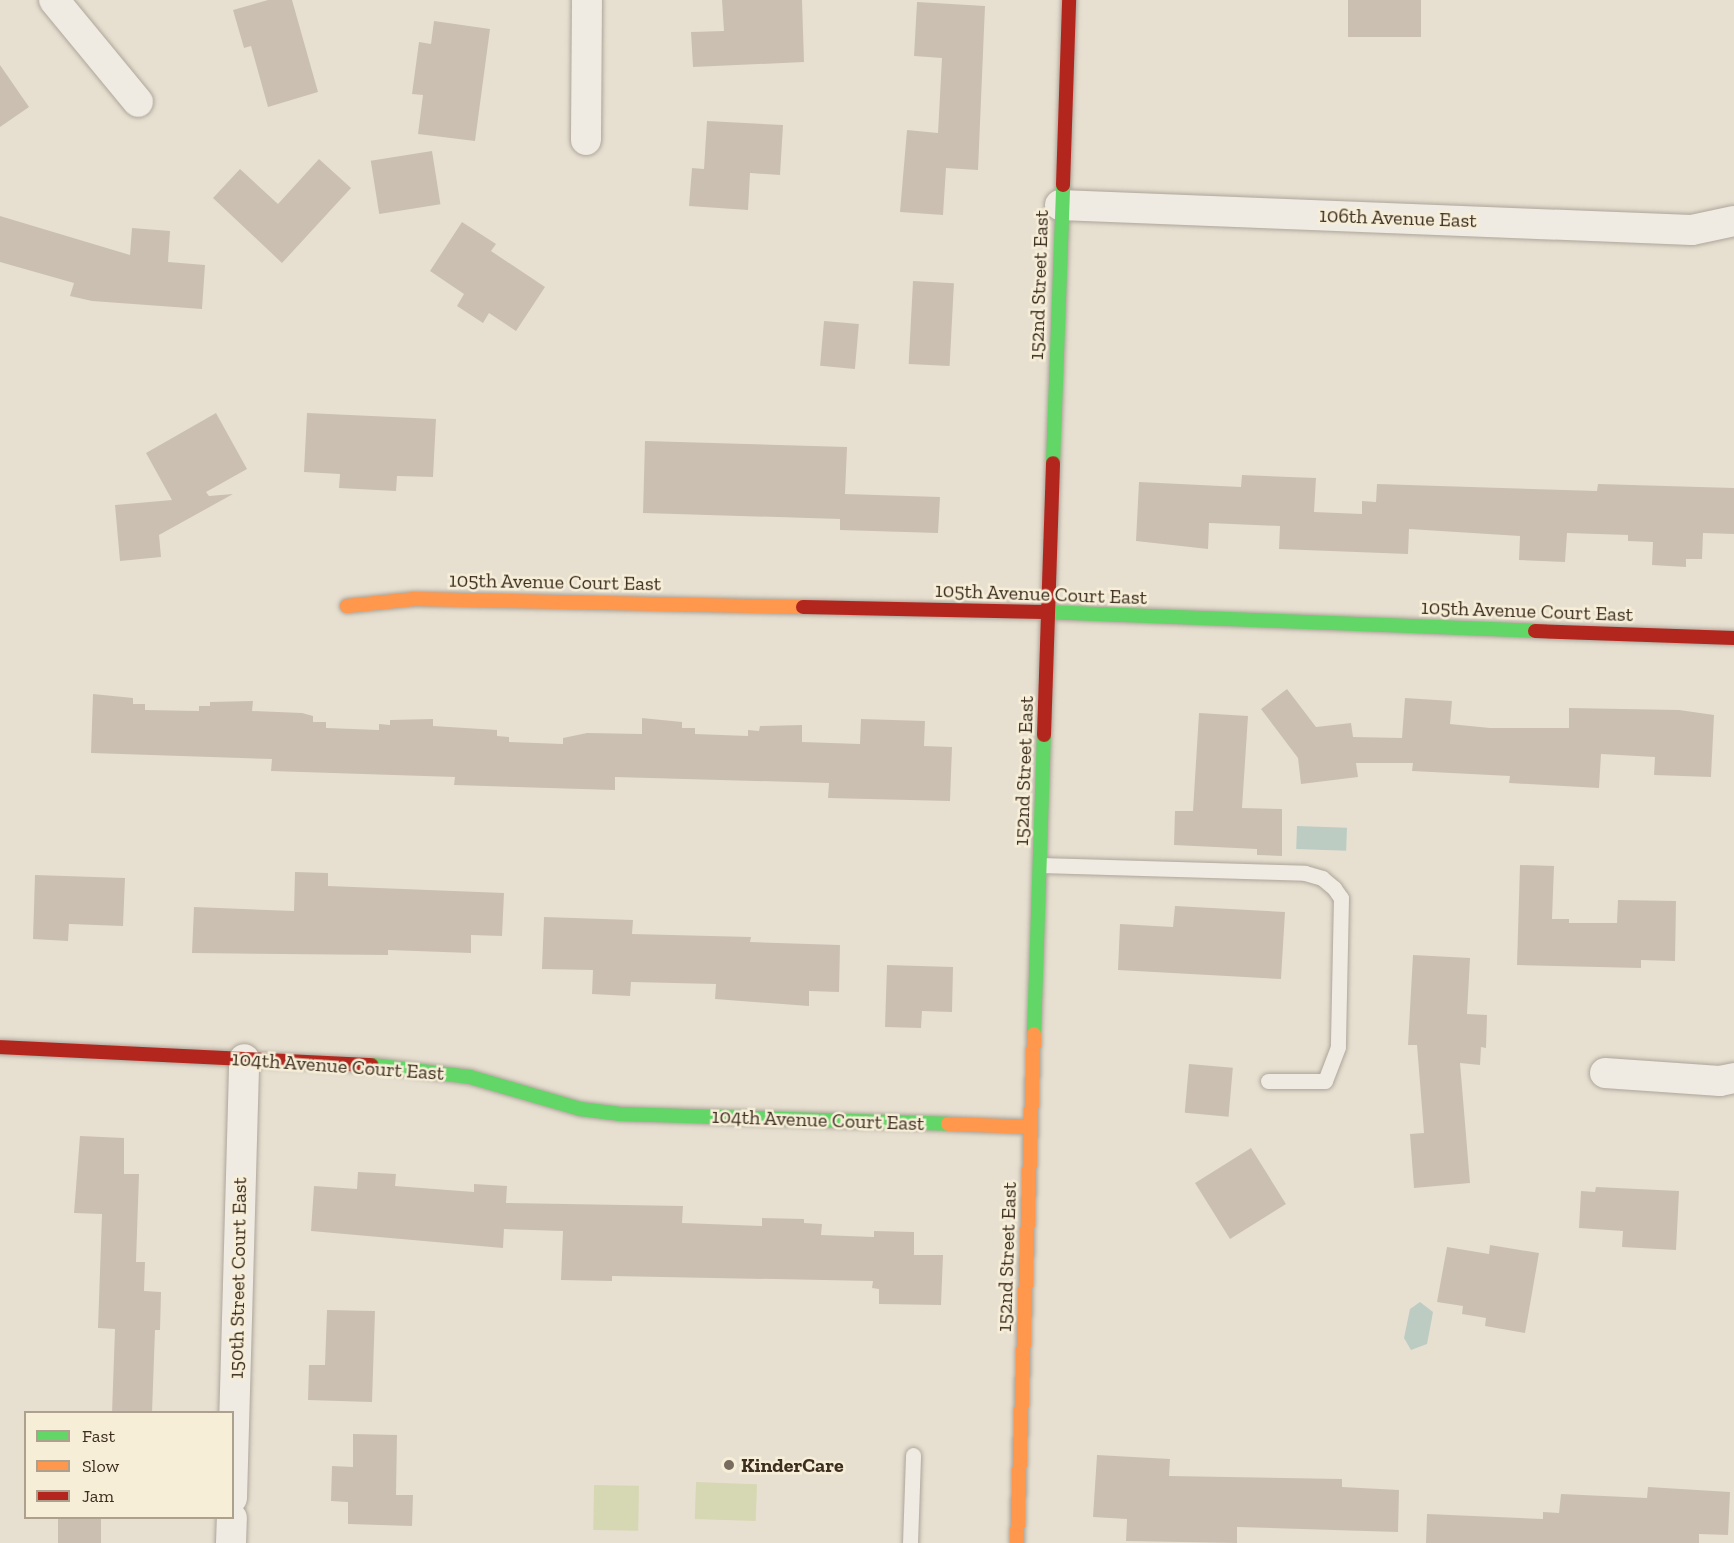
<!DOCTYPE html>
<html>
<head>
<meta charset="utf-8">
<style>
  body { margin:0 }
  #map { position:relative; width:1734px; height:1543px; overflow:hidden; background:#e7e0d1; font-family:"Zilla Slab",serif }
  div>[style] { position:absolute }
  [style*='--x'] { left:calc(var(--x)*1px); top:calc(var(--y)*1px); width:calc(var(--w)*1px); rotate:calc(var(--a)*1deg) }
  .green>* { inset:0; background:#d6d7b3; transform-origin:0 0 }
  .water>* { inset:0; background:#bcccc2; transform-origin:0 0 }
  .building>* { inset:0; background:#cbbfb2; transform-origin:0 0 }
  .roads { filter:drop-shadow(0 0 2px #ada599) drop-shadow(0 0 2px #ada599) }
  .lane>* { height:15px; margin:-7.5px; padding:0 7.5px; transform-origin:7.5px; border-radius:7.5px; background:#efebe3 }
  .street>* { height:30px; margin:-15px; padding:0 15px; transform-origin:15px; border-radius:15px; background:#efebe3 }
  .fast>* { height:14px; margin:-7px; padding:0 7px; transform-origin:7px; border-radius:7px; background:#63d668 }
  .slow>* { height:14px; margin:-7px; padding:0 7px; transform-origin:7px; border-radius:7px; background:#ff974d }
  .jam>* { height:14px; margin:-7px; padding:0 7px; transform-origin:7px; border-radius:7px; background:#b3261e }
  .dots>* { width:16px; height:16px; translate:-50% -50%; box-sizing:border-box; border:3px solid #f7eed8; border-radius:50% }
  span { translate:-50% -50%; white-space:nowrap; text-align:center; line-height:1.15; -webkit-text-stroke:5px #f7eed8; paint-order:stroke }
  .street-label { font-size:20px; color:#3d2e20 }
  .poi-label { font-size:20px; color:#3d2e20; font-weight:700 }
  .left { translate:0 -50%; text-align:left }
  .legend { position:absolute; left:24px; top:1411px; width:210px; height:108px; box-sizing:border-box; background:#f7eed8; border:2px solid #ada18e; margin:0; padding:8px 10px; list-style:none; font-size:18px; color:#3d2e20 }
  .legend li { display:flex; align-items:center; gap:12px; height:30px }
  .legend b { width:30px; border:2px solid #ada18e }
</style>
</head>
<body>
<div id="map">
  <div class="green">
    <div style="left:696px;top:1482px;width:61px;height:37px;rotate:2deg"></div>
    <div style="left:594px;top:1485px;width:45px;height:45px;rotate:1deg"></div>
  </div>
  <div class="water">
    <div style="left:1297px;top:826px;width:50px;height:23px;rotate:2deg"></div>
    <div style="clip-path:polygon(1420px 1302px,1433px 1312px,1431px 1323px,1427px 1344px,1411px 1350px,1404px 1338px,1410px 1309px)"></div>
  </div>
  <div class="building">
    <div style="clip-path:polygon(268px 0,292px 0,318px 92px,268px 107px,251px 46px,244px 48px,233px 10px)"></div>
    <div style="clip-path:polygon(722px 0,802px 0,804px 62px,693px 67px,691px 32px,724px 31px)"></div>
    <div style="left:1348px;top:0;width:73px;height:37px"></div>
    <div style="clip-path:polygon(917px 2px,985px 6px,978px 170px,946px 168px,943px 215px,900px 212px,907px 130px,938px 133px,942px 58px,914px 56px)"></div>
    <div style="clip-path:polygon(434px 21px,490px 29px,475px 141px,418px 134px,423px 95px,412px 94px,419px 42px,431px 44px)"></div>
    <div style="clip-path:polygon(0 65px,29px 107px,0 127px)"></div>
    <div style="clip-path:polygon(707px 121px,783px 125px,780px 175px,750px 173px,748px 210px,689px 206px,692px 168px,704px 169px)"></div>
    <div style="left:432px;top:151px;width:54px;height:62px;rotate:81deg"></div>
    <div style="clip-path:polygon(319px 159px,351px 188px,282px 263px,213px 198px,240px 169px,278px 204px)"></div>
    <div style="clip-path:polygon(0 216px,130px 255px,132px 228px,170px 231px,168px 262px,205px 265px,202px 309px,92px 301px,70px 296px,74px 283px,0 262px)"></div>
    <div style="clip-path:polygon(462px 222px,496px 244px,491px 251px,545px 287px,516px 331px,489px 313px,483px 323px,457px 306px,464px 294px,430px 271px)"></div>
    <div style="left:913px;top:281px;width:41px;height:83px;rotate:3deg"></div>
    <div style="left:824px;top:321px;width:35px;height:45px;rotate:5deg"></div>
    <div style="clip-path:polygon(216px 413px,247px 469px,206px 492px,209px 496px,233px 494px,159px 535px,161px 557px,120px 561px,115px 505px,172px 500px,146px 453px)"></div>
    <div style="clip-path:polygon(307px 413px,436px 419px,433px 477px,397px 476px,396px 491px,339px 488px,340px 474px,304px 472px)"></div>
    <div style="clip-path:polygon(645px 441px,847px 447px,845px 494px,940px 497px,938px 533px,840px 530px,840px 519px,643px 513px)"></div>
    <div style="clip-path:polygon(1242px 475px,1316px 478px,1314px 512px,1362px 514px,1362px 501px,1376px 502px,1377px 484px,1597px 491px,1598px 484px,1734px 488px,1734px 534px,1703px 533px,1702px 559px,1686px 559px,1686px 567px,1652px 565px,1653px 542px,1628px 541px,1628px 535px,1567px 533px,1565px 562px,1519px 560px,1520px 536px,1409px 529px,1408px 554px,1279px 549px,1280px 526px,1209px 523px,1208px 549px,1136px 541px,1139px 482px,1241px 487px)"></div>
    <div style="clip-path:polygon(1287px 689px,1316px 727px,1351px 723px,1353px 737px,1402px 738px,1405px 698px,1452px 701px,1450px 724px,1490px 728px,1569px 728px,1569px 708px,1679px 710px,1714px 715px,1711px 777px,1654px 775px,1655px 757px,1601px 754px,1599px 788px,1509px 783px,1510px 776px,1412px 771px,1413px 763px,1356px 763px,1358px 777px,1301px 784px,1298px 758px,1261px 709px)"></div>
    <div style="clip-path:polygon(93px 694px,133px 698px,133px 704px,145px 704px,145px 710px,199px 711px,199px 706px,210px 706px,210px 702px,253px 701px,252px 711px,302px 713px,313px 716px,313px 722px,326px 722px,326px 728px,379px 730px,379px 724px,390px 725px,390px 720px,433px 719px,433px 726px,497px 730px,497px 736px,509px 737px,509px 742px,563px 744px,563px 738px,587px 733px,642px 734px,642px 718px,682px 722px,682px 728px,695px 728px,695px 734px,748px 736px,748px 730px,759px 731px,760px 726px,802px 725px,802px 742px,860px 744px,861px 719px,925px 721px,924px 746px,952px 747px,950px 801px,828px 798px,829px 783px,615px 777px,615px 790px,454px 785px,455px 777px,271px 771px,272px 759px,91px 753px)"></div>
    <div style="clip-path:polygon(1199px 713px,1248px 716px,1242px 808px,1282px 809px,1282px 856px,1257px 855px,1257px 849px,1174px 845px,1175px 811px,1193px 811px)"></div>
    <div style="clip-path:polygon(1520px 865px,1554px 866px,1552px 919px,1569px 919px,1569px 923px,1617px 923px,1618px 900px,1676px 901px,1675px 961px,1641px 960px,1641px 968px,1517px 965px)"></div>
    <div style="clip-path:polygon(295px 872px,328px 873px,328px 886px,504px 893px,502px 936px,471px 935px,471px 953px,388px 950px,388px 955px,192px 953px,194px 907px,294px 911px)"></div>
    <div style="clip-path:polygon(35px 875px,125px 878px,123px 926px,69px 924px,68px 941px,33px 939px)"></div>
    <div style="clip-path:polygon(1175px 906px,1285px 912px,1281px 979px,1118px 970px,1120px 924px,1173px 927px)"></div>
    <div style="clip-path:polygon(544px 917px,633px 920px,632px 934px,751px 937px,750px 942px,840px 945px,839px 992px,809px 991px,809px 1006px,715px 999px,716px 984px,631px 982px,630px 996px,592px 994px,593px 970px,542px 969px)"></div>
    <div style="clip-path:polygon(1413px 955px,1470px 958px,1467px 1014px,1487px 1015px,1486px 1048px,1481px 1047px,1480px 1065px,1460px 1063px,1470px 1183px,1414px 1188px,1410px 1134px,1424px 1133px,1417px 1045px,1408px 1045px)"></div>
    <div style="clip-path:polygon(887px 965px,953px 967px,952px 1012px,922px 1011px,921px 1028px,885px 1027px)"></div>
    <div style="left:1189px;top:1064px;width:44px;height:49px;rotate:5deg"></div>
    <div style="clip-path:polygon(80px 1136px,124px 1138px,124px 1174px,139px 1174px,136px 1262px,145px 1262px,144px 1291px,161px 1292px,160px 1330px,155px 1330px,152px 1413px,112px 1413px,115px 1329px,98px 1328px,102px 1214px,74px 1213px)"></div>
    <div style="left:1251px;top:1148px;width:66px;height:66px;rotate:58deg"></div>
    <div style="clip-path:polygon(358px 1172px,396px 1174px,395px 1186px,474px 1192px,474px 1184px,507px 1186px,506px 1203px,683px 1206px,682px 1223px,762px 1226px,762px 1218px,804px 1219px,804px 1223px,822px 1224px,821px 1235px,874px 1237px,874px 1231px,914px 1232px,914px 1255px,943px 1255px,941px 1305px,879px 1304px,879px 1289px,872px 1288px,873px 1281px,612px 1276px,612px 1281px,561px 1280px,563px 1231px,504px 1229px,503px 1248px,311px 1231px,314px 1186px,357px 1189px)"></div>
    <div style="clip-path:polygon(1596px 1187px,1679px 1191px,1676px 1250px,1622px 1247px,1623px 1231px,1579px 1228px,1581px 1191px,1595px 1192px)"></div>
    <div style="clip-path:polygon(1490px 1245px,1539px 1253px,1525px 1333px,1485px 1326px,1486px 1318px,1462px 1314px,1463px 1306px,1437px 1302px,1447px 1247px,1489px 1254px)"></div>
    <div style="clip-path:polygon(327px 1310px,375px 1311px,372px 1402px,308px 1400px,309px 1365px,325px 1365px)"></div>
    <div style="clip-path:polygon(353px 1434px,397px 1435px,396px 1495px,413px 1495px,412px 1526px,348px 1524px,348px 1502px,331px 1501px,332px 1466px,353px 1467px)"></div>
    <div style="clip-path:polygon(1097px 1455px,1170px 1459px,1169px 1476px,1342px 1479px,1342px 1487px,1399px 1490px,1398px 1532px,1237px 1527px,1237px 1543px,1126px 1541px,1127px 1519px,1093px 1517px)"></div>
    <div style="clip-path:polygon(1648px 1487px,1730px 1492px,1728px 1535px,1699px 1534px,1699px 1543px,1426px 1543px,1427px 1514px,1543px 1519px,1543px 1512px,1559px 1513px,1561px 1494px,1647px 1498px)"></div>
    <div style="left:58px;top:1518px;width:43px;height:25px"></div>
  </div>
  <div class="roads">
    <div class="lane">
      <div style="--x:1040;--y:865;--w:265;--a:1.7"></div>
      <div style="--x:1305;--y:873;--w:18;--a:16"></div>
      <div style="--x:1322;--y:878;--w:16;--a:40"></div>
      <div style="--x:1334;--y:888;--w:12;--a:55"></div>
      <div style="--x:1341;--y:898;--w:149;--a:91.2"></div>
      <div style="--x:1338;--y:1047;--w:36;--a:111"></div>
      <div style="--x:1325;--y:1081;--w:57;--a:180"></div>
      <div style="--x:910;--y:1543;--w:88;--a:-88"></div>
    </div>
    <div class="street">
      <div style="--x:54;--y:0;--w:132;--a:50.5"></div>
      <div style="--x:586;--y:140;--w:140;--a:-89.6"></div>
      <div style="--x:1060;--y:205;--w:632;--a:2.27"></div>
      <div style="--x:1692;--y:230;--w:43;--a:-12.1"></div>
      <div style="--x:1605;--y:1073;--w:115;--a:4"></div>
      <div style="--x:1720;--y:1081;--w:14;--a:-12"></div>
      <div style="--x:232;--y:1498;--w:439;--a:-88.4"></div>
      <div style="--x:231;--y:1543;--w:25;--a:-88"></div>
    </div>
    <div class="fast">
      <div style="--x:1053;--y:463;--w:278;--a:-87.9"></div>
      <div style="--x:1044;--y:612;--w:491;--a:2.2"></div>
      <div style="--x:1034;--y:1034;--w:299;--a:-88.1"></div>
      <div style="--x:372;--y:1065;--w:99;--a:7"></div>
      <div style="--x:470;--y:1077;--w:115;--a:16.2"></div>
      <div style="--x:580;--y:1109;--w:39;--a:7"></div>
      <div style="--x:619;--y:1114;--w:329;--a:1.7"></div>
    </div>
    <div class="slow">
      <div style="--x:347;--y:606;--w:68;--a:-5.9"></div>
      <div style="--x:415;--y:599;--w:388;--a:1.2"></div>
      <div style="--x:948;--y:1124;--w:83;--a:2.1"></div>
      <div style="--x:1017;--y:1543;--w:509;--a:-88.09"></div>
    </div>
    <div class="jam">
      <div style="--x:1063;--y:185;--w:185;--a:-88.1"></div>
      <div style="--x:803;--y:607;--w:241;--a:1.2"></div>
      <div style="--x:1535;--y:631;--w:199;--a:2"></div>
      <div style="--x:1044;--y:735;--w:272;--a:-88.1"></div>
      <div style="--x:0;--y:1047;--w:372;--a:2.8"></div>
    </div>
  </div>
  <div class="dots">
    <div style="left:729px;top:1465px;background:#786c5e"></div>
  </div>
  <div class="street-label">
    <span style="left:1398px;top:218px;rotate:2deg">106th Avenue East</span>
    <span style="left:1039px;top:285px;rotate:-88deg">152nd Street East</span>
    <span style="left:555px;top:582px;rotate:1deg">105th Avenue Court East</span>
    <span style="left:1041px;top:594px;rotate:2deg">105th Avenue Court East</span>
    <span style="left:1527px;top:611px;rotate:2deg">105th Avenue Court East</span>
    <span style="left:1024px;top:771px;rotate:-88deg">152nd Street East</span>
    <span style="left:338px;top:1066px;rotate:4deg">104th Avenue Court East</span>
    <span style="left:818px;top:1120px;rotate:2deg">104th Avenue Court East</span>
    <span style="left:1007px;top:1257px;rotate:-88deg">152nd Street East</span>
    <span style="left:238px;top:1278px;rotate:-89deg">150th Street Court East</span>
  </div>
  <div class="poi-label">
    <span class="left" style="left:741px;top:1465px">KinderCare</span>
  </div>
  <ul class="legend">
  <li><b style="height:8px;background:#63d668"></b>Fast</li>
  <li><b style="height:8px;background:#ff974d"></b>Slow</li>
  <li><b style="height:8px;background:#b3261e"></b>Jam</li>
  </ul>
</div>
</body>
</html>
